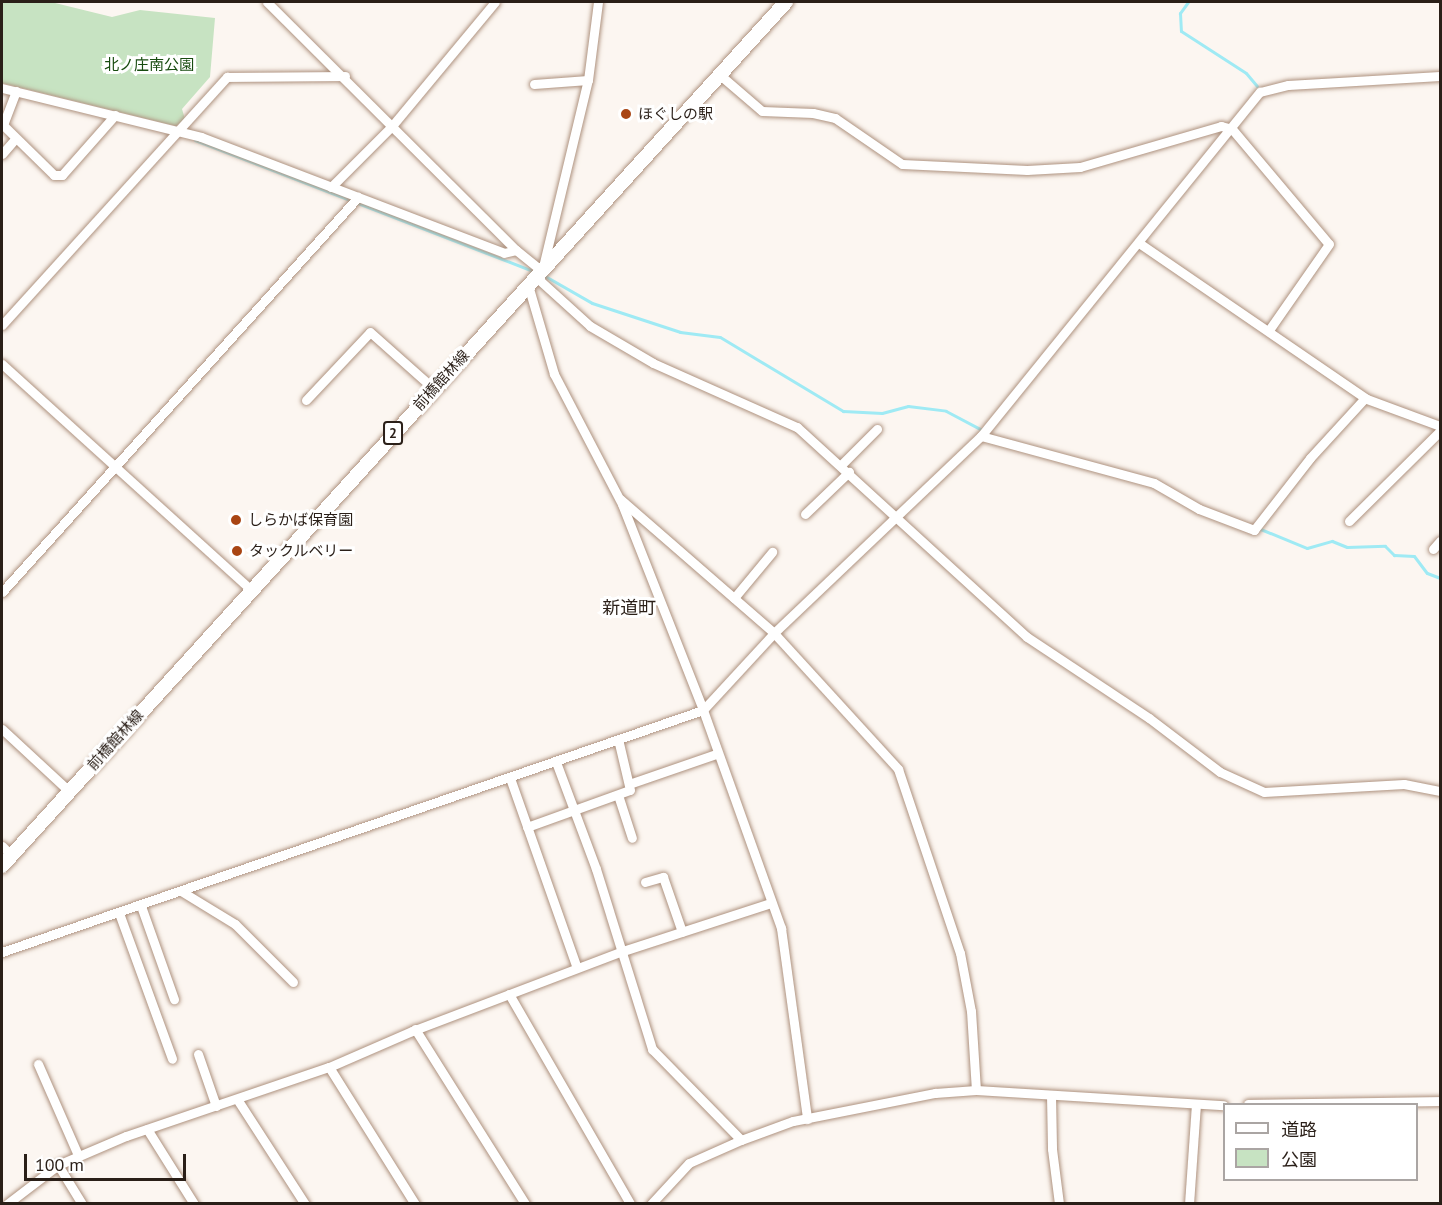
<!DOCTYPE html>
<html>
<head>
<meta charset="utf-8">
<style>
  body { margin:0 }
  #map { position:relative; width:1442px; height:1205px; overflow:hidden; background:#fcf6f1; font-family:"PT Sans","Noto Sans JP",sans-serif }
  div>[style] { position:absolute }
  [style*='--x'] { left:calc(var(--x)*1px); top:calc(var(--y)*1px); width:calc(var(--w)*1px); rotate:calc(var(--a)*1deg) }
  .green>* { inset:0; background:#c7e3c2 }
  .stream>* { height:3px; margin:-1.5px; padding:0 1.5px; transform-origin:1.5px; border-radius:1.5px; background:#9feaf4 }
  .roads { filter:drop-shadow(0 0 2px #ae927f) drop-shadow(0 0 2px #ae927f) }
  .minor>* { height:9px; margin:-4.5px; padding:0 4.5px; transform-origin:4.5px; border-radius:4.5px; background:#fff }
  .primary>* { height:14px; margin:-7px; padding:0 7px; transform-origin:7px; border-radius:7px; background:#fff }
  .dots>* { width:16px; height:16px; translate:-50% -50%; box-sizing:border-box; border:3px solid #fff; border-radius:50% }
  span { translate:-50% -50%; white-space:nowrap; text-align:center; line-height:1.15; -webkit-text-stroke:6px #fff; paint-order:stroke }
  .shield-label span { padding:2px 4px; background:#fff; border:2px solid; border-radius:4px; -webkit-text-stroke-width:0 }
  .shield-label { font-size:14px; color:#2a1f18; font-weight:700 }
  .park-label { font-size:15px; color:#184c10 }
  .poi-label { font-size:15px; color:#2a1f18 }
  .left { translate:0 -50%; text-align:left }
  .street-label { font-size:15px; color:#2a1f18 }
  .quarter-label { font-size:18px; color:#2a1f18 }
  .frame { position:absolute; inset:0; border:3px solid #2a1f18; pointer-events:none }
  .legend { position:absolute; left:1223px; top:1103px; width:195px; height:78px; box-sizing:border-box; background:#fff; border:2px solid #aaa5a3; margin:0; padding:8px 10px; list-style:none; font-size:18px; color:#2a1f18 }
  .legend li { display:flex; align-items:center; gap:12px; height:30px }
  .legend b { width:30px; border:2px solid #aaa5a3 }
  .scale { position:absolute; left:24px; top:1154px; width:162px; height:27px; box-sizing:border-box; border:3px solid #2a1f18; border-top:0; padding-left:8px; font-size:18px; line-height:21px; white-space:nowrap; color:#2a1f18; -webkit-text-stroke:4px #fff; paint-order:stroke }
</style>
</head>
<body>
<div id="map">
  <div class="green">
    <div style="clip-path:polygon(2px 2px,51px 2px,112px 17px,140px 10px,215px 18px,210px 77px,182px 109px,185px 119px,176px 126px,2px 83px)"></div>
  </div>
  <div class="stream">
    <div style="--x:1188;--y:2;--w:14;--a:126"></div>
    <div style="--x:1180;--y:13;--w:18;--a:87"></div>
    <div style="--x:1181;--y:31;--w:77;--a:32.9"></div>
    <div style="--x:1246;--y:73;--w:17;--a:50"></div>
    <div style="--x:195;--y:140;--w:366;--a:21.2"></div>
    <div style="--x:545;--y:276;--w:54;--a:29.9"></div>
    <div style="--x:592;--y:303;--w:93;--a:18.2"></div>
    <div style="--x:680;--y:332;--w:40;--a:7.1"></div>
    <div style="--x:720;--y:337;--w:144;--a:31"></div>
    <div style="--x:843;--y:411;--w:39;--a:3"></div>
    <div style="--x:882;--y:413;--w:27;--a:-15"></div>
    <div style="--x:908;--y:406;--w:38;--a:7"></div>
    <div style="--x:946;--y:411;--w:43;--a:27.8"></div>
    <div style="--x:1258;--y:528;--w:53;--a:22.2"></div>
    <div style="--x:1307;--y:548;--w:26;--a:-16"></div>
    <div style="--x:1332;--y:541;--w:16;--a:22"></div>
    <div style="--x:1347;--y:547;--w:38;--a:-2"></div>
    <div style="--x:1385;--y:546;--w:13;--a:45"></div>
    <div style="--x:1394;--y:555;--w:20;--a:3"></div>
    <div style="--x:1414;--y:556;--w:21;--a:53"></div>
    <div style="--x:1427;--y:573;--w:14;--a:21"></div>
  </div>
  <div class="roads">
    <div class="minor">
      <div style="--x:267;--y:2;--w:351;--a:44.9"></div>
      <div style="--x:516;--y:250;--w:33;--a:39"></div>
      <div style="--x:542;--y:271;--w:196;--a:-76.5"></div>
      <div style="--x:588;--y:80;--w:79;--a:-82.7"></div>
      <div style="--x:720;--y:75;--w:55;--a:40.6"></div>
      <div style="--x:762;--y:111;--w:51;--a:2.2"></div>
      <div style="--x:813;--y:113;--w:23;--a:13"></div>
      <div style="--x:835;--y:118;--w:81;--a:34.5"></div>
      <div style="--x:902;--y:164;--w:125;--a:2.7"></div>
      <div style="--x:1027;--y:170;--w:53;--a:-3.2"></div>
      <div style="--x:1080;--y:167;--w:147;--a:-16.2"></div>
      <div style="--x:1221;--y:126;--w:11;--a:15"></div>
      <div style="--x:1232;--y:129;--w:150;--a:49.9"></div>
      <div style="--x:1329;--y:244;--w:105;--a:124.9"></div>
      <div style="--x:534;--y:84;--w:54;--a:-4.2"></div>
      <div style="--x:2;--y:88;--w:205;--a:13.8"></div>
      <div style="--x:201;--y:137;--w:324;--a:20.9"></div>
      <div style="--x:504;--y:253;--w:12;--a:-14"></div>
      <div style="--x:16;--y:91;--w:36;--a:111"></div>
      <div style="--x:3;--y:125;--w:71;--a:44.4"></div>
      <div style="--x:54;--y:175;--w:8;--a:0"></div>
      <div style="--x:62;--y:175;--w:80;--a:-48.5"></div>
      <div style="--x:2;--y:154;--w:20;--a:-49"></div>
      <div style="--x:331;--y:187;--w:86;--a:-45"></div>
      <div style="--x:392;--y:126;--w:161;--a:-50.3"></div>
      <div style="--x:1139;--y:243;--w:276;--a:34.4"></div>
      <div style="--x:1367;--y:399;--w:78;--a:20.3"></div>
      <div style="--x:536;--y:277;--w:73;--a:42.2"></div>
      <div style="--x:590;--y:326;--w:73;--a:30.4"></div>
      <div style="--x:653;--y:363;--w:158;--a:24"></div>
      <div style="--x:797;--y:427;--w:311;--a:42.4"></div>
      <div style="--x:1027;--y:637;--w:146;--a:33.6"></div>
      <div style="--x:1149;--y:718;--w:89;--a:37.3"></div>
      <div style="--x:1220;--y:772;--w:48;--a:24.4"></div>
      <div style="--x:1264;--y:792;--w:140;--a:-3.3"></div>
      <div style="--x:1404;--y:784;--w:37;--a:11"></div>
      <div style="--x:528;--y:285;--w:93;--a:73.7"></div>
      <div style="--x:554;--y:374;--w:147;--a:62.4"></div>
      <div style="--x:622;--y:504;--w:221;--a:68.5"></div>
      <div style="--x:703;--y:710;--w:232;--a:70.3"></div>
      <div style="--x:781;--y:928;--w:193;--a:82.2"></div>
      <div style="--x:2;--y:325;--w:335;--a:-47.8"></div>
      <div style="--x:227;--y:77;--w:118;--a:-0.5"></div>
      <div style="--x:2;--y:364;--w:336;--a:42.2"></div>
      <div style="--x:306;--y:400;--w:93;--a:-46.7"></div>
      <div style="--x:370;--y:332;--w:84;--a:41.6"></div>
      <div style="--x:981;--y:436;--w:179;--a:15.2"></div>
      <div style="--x:1154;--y:483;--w:52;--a:30"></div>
      <div style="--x:1199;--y:509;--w:59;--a:20.9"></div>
      <div style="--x:1254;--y:530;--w:91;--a:-52.1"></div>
      <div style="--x:1310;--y:458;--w:81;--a:-47.5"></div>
      <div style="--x:841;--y:465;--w:51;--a:-45"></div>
      <div style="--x:620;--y:499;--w:204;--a:41"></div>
      <div style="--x:774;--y:633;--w:184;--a:47.6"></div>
      <div style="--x:898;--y:769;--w:194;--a:71.4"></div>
      <div style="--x:960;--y:953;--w:59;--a:79.3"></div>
      <div style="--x:971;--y:1011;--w:79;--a:86.4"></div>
      <div style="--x:805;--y:514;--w:61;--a:-43.7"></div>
      <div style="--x:1349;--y:521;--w:128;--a:-44.7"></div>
      <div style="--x:1433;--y:549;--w:11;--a:-49"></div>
      <div style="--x:2;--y:592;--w:532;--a:-47.97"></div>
      <div style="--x:734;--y:598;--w:60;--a:-50.4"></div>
      <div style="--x:2;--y:729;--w:91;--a:42.8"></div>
      <div style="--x:556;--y:762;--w:114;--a:69.5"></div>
      <div style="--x:596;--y:869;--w:189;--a:72.7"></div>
      <div style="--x:652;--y:1049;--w:127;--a:45.6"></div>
      <div style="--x:510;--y:778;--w:201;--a:70.6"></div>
      <div style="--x:629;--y:784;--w:92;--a:-19"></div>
      <div style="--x:618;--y:795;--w:45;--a:72"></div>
      <div style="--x:527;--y:827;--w:109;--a:-19.8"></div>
      <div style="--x:630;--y:790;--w:52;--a:-103.2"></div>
      <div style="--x:2;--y:846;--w:13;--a:45"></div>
      <div style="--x:645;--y:882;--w:19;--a:-16"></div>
      <div style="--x:663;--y:877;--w:58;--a:70.9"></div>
      <div style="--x:181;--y:891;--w:63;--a:31.4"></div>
      <div style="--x:235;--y:924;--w:82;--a:45"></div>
      <div style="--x:141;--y:906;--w:99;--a:70.5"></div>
      <div style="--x:119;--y:913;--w:155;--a:70"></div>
      <div style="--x:2;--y:952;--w:742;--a:-19.05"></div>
      <div style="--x:703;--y:710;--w:105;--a:-47.3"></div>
      <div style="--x:774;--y:633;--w:286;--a:-43.6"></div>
      <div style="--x:981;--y:436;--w:443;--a:-51"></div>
      <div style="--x:1260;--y:92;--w:29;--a:-14"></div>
      <div style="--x:1288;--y:85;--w:152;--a:-3.4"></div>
      <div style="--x:509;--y:994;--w:242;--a:60"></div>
      <div style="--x:415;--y:1029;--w:207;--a:57.8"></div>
      <div style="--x:198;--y:1054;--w:55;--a:70.9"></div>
      <div style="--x:38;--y:1064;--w:99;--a:66.3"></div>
      <div style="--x:329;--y:1067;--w:162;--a:57.9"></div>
      <div style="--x:1051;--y:1095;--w:54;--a:88.9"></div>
      <div style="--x:1052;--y:1149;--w:55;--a:82.7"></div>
      <div style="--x:237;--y:1099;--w:125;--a:57.1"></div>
      <div style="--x:1248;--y:1104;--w:192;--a:-0.9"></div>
      <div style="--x:147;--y:1129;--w:89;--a:57.9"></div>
      <div style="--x:58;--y:1165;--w:46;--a:58.4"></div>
      <div style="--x:7;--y:1204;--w:64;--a:-37.4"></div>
      <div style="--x:58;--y:1165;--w:74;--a:-23.1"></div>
      <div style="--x:126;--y:1136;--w:214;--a:-18.8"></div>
      <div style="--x:329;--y:1067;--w:90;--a:-23.4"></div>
      <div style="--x:412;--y:1031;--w:226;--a:-20.8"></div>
      <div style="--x:623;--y:951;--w:156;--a:-18"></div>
      <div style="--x:651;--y:1204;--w:56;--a:-47.2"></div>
      <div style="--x:689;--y:1163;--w:57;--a:-23.9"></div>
      <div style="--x:741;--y:1140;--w:55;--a:-20.1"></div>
      <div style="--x:793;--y:1121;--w:145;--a:-11.2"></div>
      <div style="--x:935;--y:1093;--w:41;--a:-4.2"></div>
      <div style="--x:976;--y:1090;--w:248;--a:3.5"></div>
      <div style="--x:1189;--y:1204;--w:100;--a:-86"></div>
    </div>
    <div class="primary">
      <div style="--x:2;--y:866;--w:1167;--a:-47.78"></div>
    </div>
  </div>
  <div class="dots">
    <div style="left:626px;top:114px;background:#a94513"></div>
    <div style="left:236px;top:520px;background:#a94513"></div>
    <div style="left:237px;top:551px;background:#a94513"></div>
  </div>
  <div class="shield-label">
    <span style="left:393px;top:433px">2</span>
  </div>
  <div class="park-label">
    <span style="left:149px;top:65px">北ノ庄南公園</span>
  </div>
  <div class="poi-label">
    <span class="left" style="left:638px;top:114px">ほぐしの駅</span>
    <span class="left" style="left:248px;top:520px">しらかば保育園</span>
    <span class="left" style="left:249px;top:551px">タックルベリー</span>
  </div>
  <div class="street-label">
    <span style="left:441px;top:380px;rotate:-48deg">前橋館林線</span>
    <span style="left:115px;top:740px;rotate:-48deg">前橋館林線</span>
  </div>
  <div class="quarter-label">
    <span style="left:629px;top:608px">新道町</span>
  </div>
  <div class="frame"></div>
  <ul class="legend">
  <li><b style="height:8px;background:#fff"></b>道路</li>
  <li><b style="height:16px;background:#c7e3c2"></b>公園</li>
  </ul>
  <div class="scale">100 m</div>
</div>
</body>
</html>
